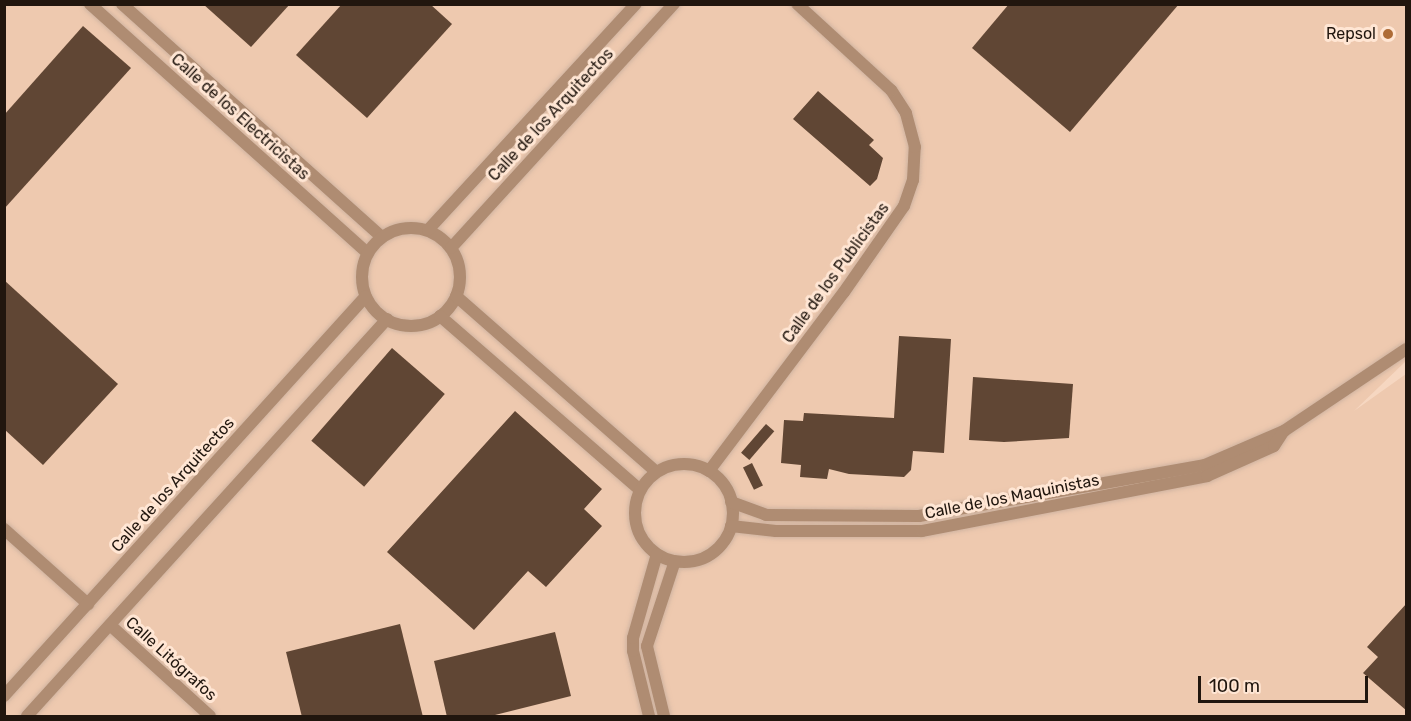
<!DOCTYPE html>
<html>
<head>
<meta charset="utf-8">
<style>
  body { margin:0 }
  #map { position:relative; width:1411px; height:721px; overflow:hidden; background:#f6d7c1; font-family:Rubik,sans-serif }
  div>[style] { position:absolute }
  [style*='--x'] { left:calc(var(--x)*1px); top:calc(var(--y)*1px); width:calc(var(--w)*1px); rotate:calc(var(--a)*1deg) }
  .built>* { inset:0; background:#eec9af }
  .building>* { inset:0; background:#604634; transform-origin:0 0 }
  .roads { filter:drop-shadow(0 0 2px #d0b4a1) drop-shadow(0 0 2px #d0b4a1) }
  .minor>* { height:12px; margin:-6px; padding:0 6px; transform-origin:6px; border-radius:6px; background:#af8c72 }
  .minor>.ring { margin:-6px; padding:0; box-sizing:content-box; background:none; border:12px solid #af8c72; border-radius:50% }
  .dots>* { width:16px; height:16px; translate:-50% -50%; box-sizing:border-box; border:3px solid #ffe6d4; border-radius:50% }
  span { translate:-50% -50%; white-space:nowrap; text-align:center; line-height:1.15; -webkit-text-stroke:6px #ffe6d4; paint-order:stroke }
  .poi-label { font-size:16px; color:#21160e }
  .right { translate:-100% -50%; text-align:right }
  .street-label { font-size:16px; color:#21160e }
  .frame { position:absolute; inset:0; border:6px solid #21160e; pointer-events:none }
  .scale { position:absolute; left:1198px; top:676px; width:170px; height:27px; box-sizing:border-box; border:3px solid #21160e; border-top:0; padding-left:8px; font-size:18px; line-height:21px; white-space:nowrap; color:#21160e; -webkit-text-stroke:4px #ffe6d4; paint-order:stroke }
</style>
</head>
<body>
<div id="map">
  <div class="built">
    <div style="clip-path:polygon(4px 5px,1406px 5px,1406px 361px,1354px 411px,1406px 374px,1406px 716px,5px 716px)"></div>
  </div>
  <div class="building">
    <div style="clip-path:polygon(203px 4px,290px 4px,251px 47px)"></div>
    <div style="clip-path:polygon(342px 4px,430px 4px,452px 24px,367px 118px,296px 55px)"></div>
    <div style="clip-path:polygon(1009px 4px,1179px 4px,1070px 132px,972px 48px)"></div>
    <div style="clip-path:polygon(83px 26px,131px 68px,4px 209px,4px 115px)"></div>
    <div style="clip-path:polygon(818px 91px,874px 140px,869px 145px,883px 158px,877px 179px,870px 186px,793px 119px)"></div>
    <div style="clip-path:polygon(4px 280px,118px 384px,43px 465px,4px 429px)"></div>
    <div style="clip-path:polygon(899px 336px,951px 339px,944px 453px,913px 451px,911px 470px,904px 477px,849px 474px,829px 469px,827px 479px,800px 477px,801px 465px,781px 463px,784px 420px,803px 421px,804px 413px,894px 418px)"></div>
    <div style="left:392px;top:348px;width:70px;height:123px;rotate:41deg"></div>
    <div style="clip-path:polygon(973px 377px,1073px 384px,1069px 438px,1004px 442px,969px 440px)"></div>
    <div style="clip-path:polygon(515px 411px,602px 489px,584px 509px,602px 526px,546px 587px,528px 571px,474px 630px,387px 552px)"></div>
    <div style="left:766px;top:424px;width:11px;height:38px;rotate:41deg"></div>
    <div style="left:752px;top:463px;width:25px;height:10px;rotate:64deg"></div>
    <div style="clip-path:polygon(1407px 603px,1407px 711px,1363px 673px,1378px 657px,1367px 647px)"></div>
    <div style="clip-path:polygon(400px 624px,423px 717px,302px 717px,286px 652px)"></div>
    <div style="clip-path:polygon(555px 632px,571px 696px,487px 717px,447px 717px,434px 661px)"></div>
  </div>
  <div class="roads">
    <div class="minor">
      <div style="--x:90;--y:4;--w:373;--a:41.9"></div>
      <div style="--x:122;--y:4;--w:349;--a:41.9"></div>
      <div class="ring" style="left:362px;top:228px;width:86px;height:86px"></div>
      <div style="--x:428;--y:230;--w:307;--a:-47.4"></div>
      <div style="--x:451;--y:248;--w:331;--a:-47.6"></div>
      <div style="--x:456;--y:296;--w:266;--a:41.3"></div>
      <div style="--x:440;--y:316;--w:265;--a:41"></div>
      <div class="ring" style="left:635px;top:464px;width:86px;height:86px"></div>
      <div style="--x:709;--y:471;--w:224;--a:-53"></div>
      <div style="--x:844;--y:292;--w:105;--a:-55.1"></div>
      <div style="--x:904;--y:206;--w:28;--a:-71"></div>
      <div style="--x:913;--y:180;--w:33;--a:-87"></div>
      <div style="--x:915;--y:147;--w:35;--a:-105"></div>
      <div style="--x:906;--y:113;--w:27;--a:-123"></div>
      <div style="--x:891;--y:90;--w:127;--a:-137.5"></div>
      <div style="--x:731;--y:502;--w:37;--a:20"></div>
      <div style="--x:766;--y:515;--w:153;--a:0.4"></div>
      <div style="--x:919;--y:516;--w:291;--a:-10.1"></div>
      <div style="--x:1205;--y:465;--w:86;--a:-23.3"></div>
      <div style="--x:1284;--y:431;--w:147;--a:-33.9"></div>
      <div style="--x:731;--y:526;--w:45;--a:6.3"></div>
      <div style="--x:776;--y:531;--w:146;--a:0"></div>
      <div style="--x:922;--y:531;--w:290;--a:-10.9"></div>
      <div style="--x:1207;--y:476;--w:73;--a:-24.1"></div>
      <div style="--x:1274;--y:446;--w:17;--a:-57"></div>
      <div style="--x:4;--y:529;--w:113;--a:41.8"></div>
      <div style="--x:110;--y:625;--w:135;--a:42.3"></div>
      <div style="--x:4;--y:696;--w:539;--a:-47.85"></div>
      <div style="--x:27;--y:716;--w:536;--a:-47.8"></div>
      <div style="--x:649;--y:716;--w:67;--a:-103.8"></div>
      <div style="--x:633;--y:651;--w:13;--a:-90"></div>
      <div style="--x:633;--y:638;--w:87;--a:-74.1"></div>
      <div style="--x:664;--y:716;--w:72;--a:-103.7"></div>
      <div style="--x:647;--y:646;--w:89;--a:-71.8"></div>
    </div>
  </div>
  <div class="dots">
    <div style="left:1388px;top:34px;background:#ae6c37"></div>
  </div>
  <div class="poi-label">
    <span class="right" style="left:1376px;top:34px">Repsol</span>
  </div>
  <div class="street-label">
    <span style="left:551px;top:115px;rotate:-47deg">Calle de los Arquitectos</span>
    <span style="left:240px;top:117px;rotate:42deg">Calle de los Electricistas</span>
    <span style="left:836px;top:273px;rotate:-54deg">Calle de los Publicistas</span>
    <span style="left:173px;top:485px;rotate:-48deg">Calle de los Arquitectos</span>
    <span style="left:1012px;top:497px;rotate:-11deg">Calle de los Maquinistas</span>
    <span style="left:171px;top:659px;rotate:42deg">Calle Litógrafos</span>
  </div>
  <div class="frame"></div>
  <div class="scale">100 m</div>
</div>
</body>
</html>
